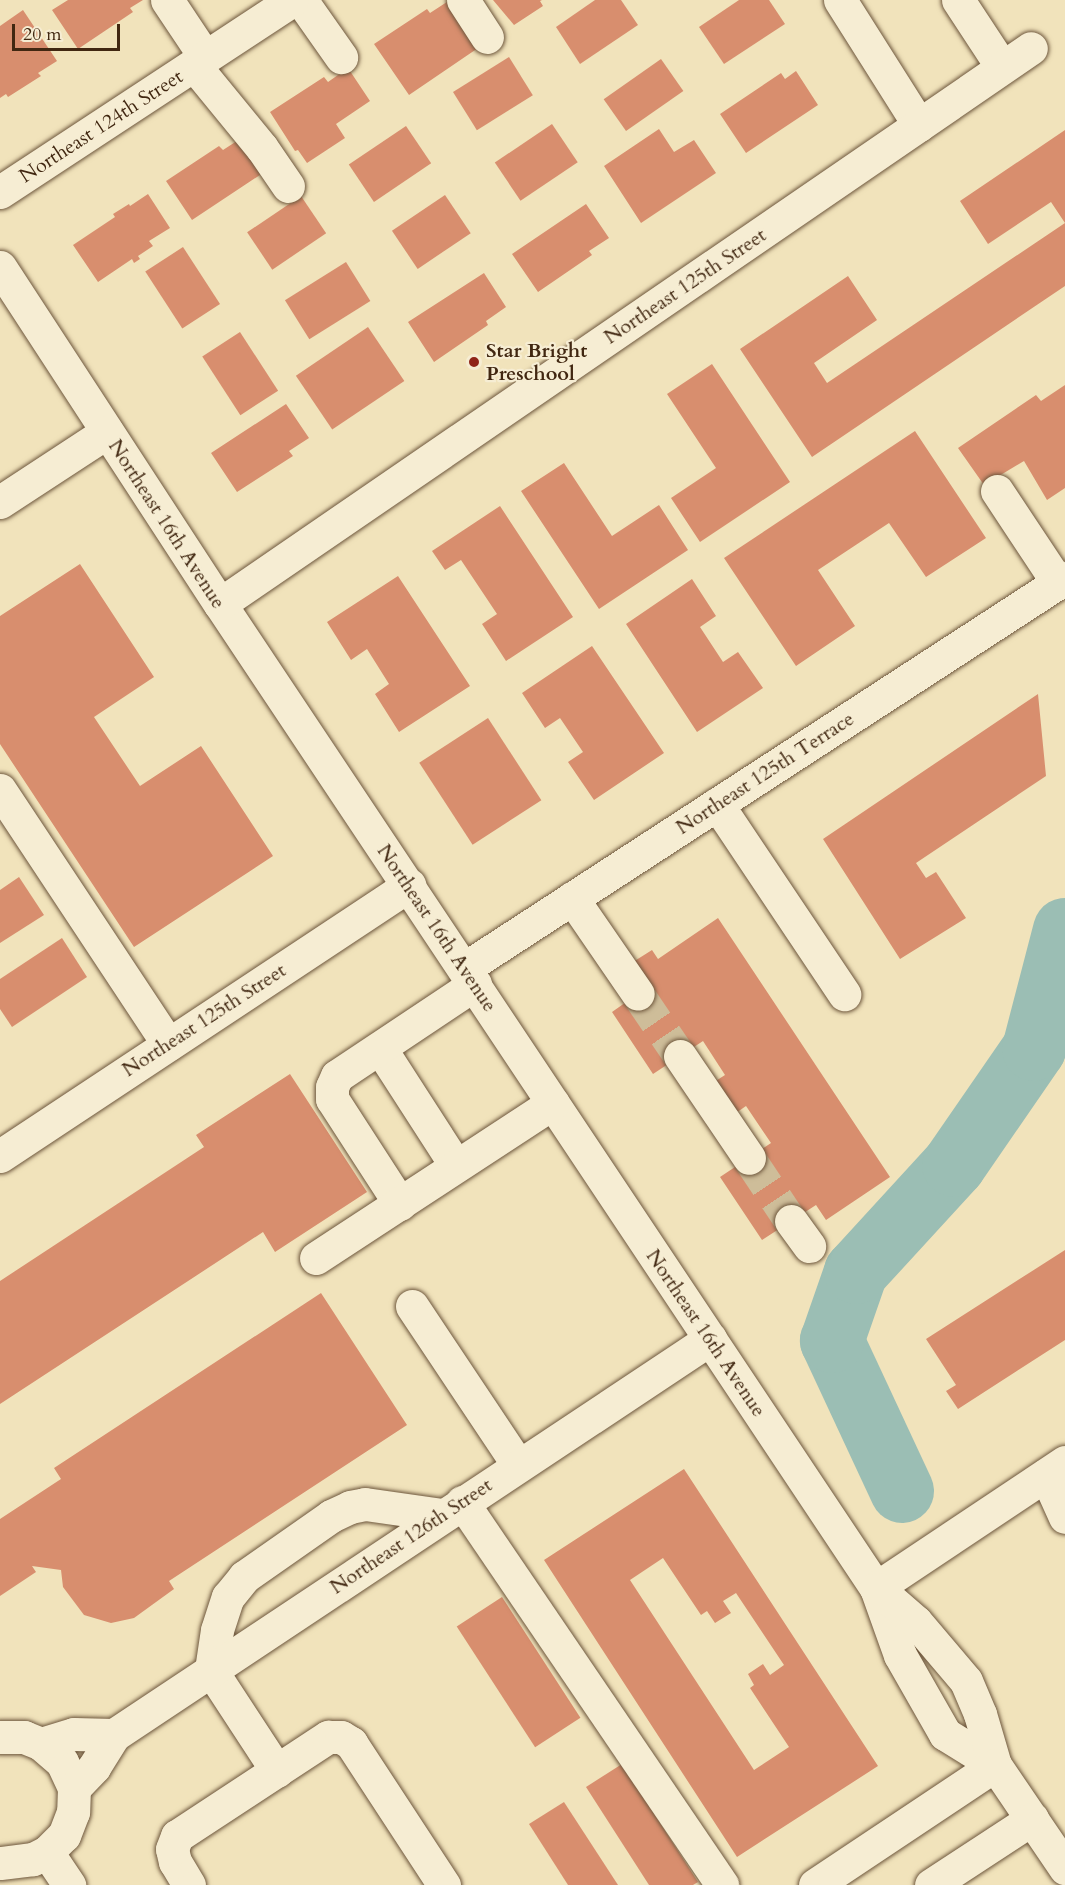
<!DOCTYPE html>
<html>
<head>
<meta charset="utf-8">
<style>
  body { margin:0 }
  #map { position:relative; width:1065px; height:1885px; overflow:hidden; background:#f1e3bb; font-family:Cardo,serif }
  div>[style] { position:absolute }
  [style*='--x'] { left:calc(var(--x)*1px); top:calc(var(--y)*1px); width:calc(var(--w)*1px); rotate:calc(var(--a)*1deg) }
  .river>* { height:64px; margin:-32px; padding:0 32px; transform-origin:32px; border-radius:32px; background:#9bbeb4 }
  .building>* { inset:0; background:#d88e6e; transform-origin:0 0 }
  .minor-tunnel>* { height:33px; margin-top:-16.5px; transform-origin:0; background:repeating-linear-gradient(90deg,#cebd99 0 33px,transparent 0 49px) }
  .roads { filter:drop-shadow(0 0 2px #6d563c) drop-shadow(0 0 2px #6d563c) }
  .minor>* { height:33px; margin:-16.5px; padding:0 16.5px; transform-origin:16.5px; border-radius:16.5px; background:#f6edd3 }
  .dots>* { width:16px; height:16px; translate:-50% -50%; box-sizing:border-box; border:3px solid #f6edd3; border-radius:50% }
  span { translate:-50% -50%; white-space:nowrap; text-align:center; line-height:1.15; -webkit-text-stroke:4.5px #f6edd3; paint-order:stroke }
  .street-label { font-size:20px; color:#412711 }
  .poi-label { font-size:20px; color:#412711; font-weight:700 }
  .left { translate:0 -50%; text-align:left }
  .scale { position:absolute; left:12px; top:24px; width:108px; height:27px; box-sizing:border-box; border:3px solid #412711; border-top:0; padding-left:8px; font-size:18px; line-height:21px; white-space:nowrap; color:#412711; -webkit-text-stroke:4px #f6edd3; paint-order:stroke }
</style>
</head>
<body>
<div id="map">
  <div class="river">
    <div style="--x:902;--y:1491;--w:166;--a:-115"></div>
    <div style="--x:832;--y:1341;--w:73;--a:-70.8"></div>
    <div style="--x:856;--y:1272;--w:145;--a:-47.5"></div>
    <div style="--x:954;--y:1165;--w:141;--a:-55.4"></div>
    <div style="--x:1034;--y:1049;--w:123;--a:-75.4"></div>
  </div>
  <div class="building">
    <div style="clip-path:polygon(68px 0,143px 0,130px 8px,133px 12px,78px 49px,52px 10px)"></div>
    <div style="clip-path:polygon(450px 0,481px 46px,409px 95px,374px 44px,427px 9px,430px 13px)"></div>
    <div style="clip-path:polygon(493px 0,542px 0,540px 1px,543px 6px,514px 25px)"></div>
    <div style="clip-path:polygon(595px 0,621px 0,638px 25px,580px 64px,556px 27px)"></div>
    <div style="clip-path:polygon(739px 0,769px 0,785px 24px,724px 64px,699px 27px)"></div>
    <div style="clip-path:polygon(23px 10px,57px 61px,38px 73px,41px 76px,8px 97px,6px 94px,0 98px,0 26px)"></div>
    <div style="left:509px;top:57px;width:45px;height:66px;rotate:58deg"></div>
    <div style="left:661px;top:59px;width:39px;height:70px;rotate:55deg"></div>
    <div style="clip-path:polygon(348px 68px,370px 101px,336px 124px,345px 138px,307px 163px,298px 150px,295px 151px,270px 112px,324px 77px,328px 82px)"></div>
    <div style="clip-path:polygon(796px 71px,818px 105px,746px 153px,720px 114px,781px 73px,785px 79px)"></div>
    <div style="left:552px;top:124px;width:46px;height:69px;rotate:56deg"></div>
    <div style="left:406px;top:126px;width:45px;height:69px;rotate:56deg"></div>
    <div style="clip-path:polygon(659px 129px,674px 152px,694px 140px,716px 173px,641px 223px,604px 166px)"></div>
    <div style="clip-path:polygon(1065px 130px,1065px 223px,1051px 202px,988px 244px,960px 201px)"></div>
    <div style="clip-path:polygon(243px 137px,266px 171px,192px 220px,166px 181px,219px 146px,223px 150px)"></div>
    <div style="clip-path:polygon(148px 194px,170px 228px,149px 241px,153px 246px,138px 256px,140px 259px,134px 263px,132px 259px,98px 282px,73px 245px,115px 217px,113px 214px,129px 204px,130px 206px)"></div>
    <div style="left:445px;top:195px;width:46px;height:64px;rotate:56deg"></div>
    <div style="left:301px;top:196px;width:45px;height:65px;rotate:56deg"></div>
    <div style="clip-path:polygon(586px 204px,609px 238px,589px 251px,592px 255px,538px 292px,512px 254px)"></div>
    <div style="clip-path:polygon(1065px 223px,1065px 286px,812px 457px,740px 349px,848px 276px,877px 320px,814px 363px,827px 383px)"></div>
    <div style="left:183px;top:247px;width:68px;height:45px;rotate:57deg"></div>
    <div style="left:346px;top:262px;width:46px;height:72px;rotate:58deg"></div>
    <div style="clip-path:polygon(484px 273px,506px 307px,486px 321px,488px 325px,434px 362px,408px 322px)"></div>
    <div style="left:368px;top:327px;width:65px;height:87px;rotate:56deg"></div>
    <div style="left:240px;top:332px;width:70px;height:45px;rotate:57deg"></div>
    <div style="clip-path:polygon(712px 364px,790px 482px,700px 542px,671px 498px,716px 468px,667px 394px)"></div>
    <div style="clip-path:polygon(1065px 385px,1065px 488px,1047px 500px,1024px 461px,984px 485px,958px 448px,1036px 395px,1041px 401px)"></div>
    <div style="clip-path:polygon(286px 404px,309px 438px,289px 451px,293px 456px,237px 492px,211px 453px)"></div>
    <div style="clip-path:polygon(915px 431px,986px 538px,926px 577px,889px 523px,818px 570px,855px 626px,796px 666px,724px 558px)"></div>
    <div style="clip-path:polygon(564px 463px,612px 536px,659px 505px,688px 550px,599px 609px,521px 491px)"></div>
    <div style="clip-path:polygon(500px 506px,573px 617px,506px 661px,482px 624px,497px 614px,461px 560px,445px 570px,432px 551px)"></div>
    <div style="clip-path:polygon(80px 564px,154px 677px,94px 717px,140px 786px,201px 746px,273px 856px,134px 947px,0 744px,0 616px)"></div>
    <div style="clip-path:polygon(398px 576px,470px 686px,399px 732px,375px 694px,389px 684px,367px 649px,351px 660px,327px 622px)"></div>
    <div style="clip-path:polygon(692px 579px,716px 616px,700px 627px,723px 662px,738px 652px,763px 688px,697px 732px,626px 624px)"></div>
    <div style="clip-path:polygon(592px 646px,664px 753px,594px 800px,568px 762px,583px 752px,560px 718px,545px 728px,522px 693px)"></div>
    <div style="clip-path:polygon(1038px 694px,1046px 776px,916px 863px,926px 878px,936px 872px,966px 918px,900px 959px,823px 839px)"></div>
    <div style="left:488px;top:718px;width:98px;height:82px;rotate:57deg"></div>
    <div style="clip-path:polygon(19px 877px,44px 915px,0 943px,0 890px)"></div>
    <div style="clip-path:polygon(718px 918px,890px 1177px,826px 1220px,816px 1205px,762px 1240px,720px 1177px,771px 1143px,746px 1106px,733px 1115px,711px 1084px,725px 1075px,703px 1041px,653px 1074px,612px 1012px,649px 986px,633px 962px,652px 950px,658px 959px)"></div>
    <div style="clip-path:polygon(62px 938px,87px 977px,12px 1027px,0 1009px,0 979px)"></div>
    <div style="clip-path:polygon(290px 1074px,367px 1192px,275px 1252px,263px 1232px,0 1404px,0 1281px,204px 1147px,196px 1135px)"></div>
    <div style="clip-path:polygon(1065px 1250px,1065px 1340px,958px 1409px,946px 1391px,956px 1385px,926px 1339px)"></div>
    <div style="clip-path:polygon(321px 1293px,407px 1425px,169px 1581px,174px 1589px,134px 1618px,111px 1623px,84px 1615px,63px 1587px,61px 1570px,32px 1566px,36px 1572px,0 1596px,0 1519px,61px 1479px,54px 1468px)"></div>
    <div style="clip-path:polygon(evenodd,684px 1469px,878px 1766px,737px 1857px,544px 1560px,684px 1469px,663px 1558px,701px 1615px,707px 1611px,715px 1623px,731px 1613px,723px 1601px,736px 1593px,784px 1665px,770px 1675px,763px 1664px,748px 1674px,754px 1685px,750px 1688px,789px 1747px,754px 1770px,630px 1580px,663px 1558px)"></div>
    <div style="left:502px;top:1597px;width:144px;height:54px;rotate:57deg"></div>
    <div style="clip-path:polygon(622px 1764px,698px 1882px,693px 1885px,649px 1885px,586px 1787px)"></div>
    <div style="clip-path:polygon(564px 1802px,618px 1885px,568px 1885px,529px 1824px)"></div>
  </div>
  <div class="minor-tunnel">
    <div style="--x:638;--y:994;--w:75;--a:55.9"></div>
    <div style="--x:749;--y:1158;--w:76;--a:56.3"></div>
  </div>
  <div class="roads">
    <div class="minor">
      <div style="--x:167;--y:0;--w:69;--a:56.3"></div>
      <div style="--x:301;--y:0;--w:70;--a:54.9"></div>
      <div style="--x:463;--y:0;--w:44;--a:57"></div>
      <div style="--x:840;--y:0;--w:148;--a:57.7"></div>
      <div style="--x:958;--y:0;--w:80;--a:56.7"></div>
      <div style="--x:194;--y:65;--w:107;--a:50.7"></div>
      <div style="--x:262;--y:148;--w:46;--a:55.6"></div>
      <div style="--x:0;--y:192;--w:349;--a:-33.3"></div>
      <div style="--x:0;--y:267;--w:402;--a:56.9"></div>
      <div style="--x:220;--y:604;--w:1183;--a:56.31"></div>
      <div style="--x:876;--y:1588;--w:71;--a:70.3"></div>
      <div style="--x:900;--y:1655;--w:91;--a:60.3"></div>
      <div style="--x:945;--y:1734;--w:59;--a:31.8"></div>
      <div style="--x:997;--y:491;--w:110;--a:56.5"></div>
      <div style="--x:0;--y:502;--w:128;--a:-33.2"></div>
      <div style="--x:220;--y:604;--w:983;--a:-34.43"></div>
      <div style="--x:0;--y:790;--w:305;--a:56.5"></div>
      <div style="--x:717;--y:804;--w:229;--a:56.2"></div>
      <div style="--x:572;--y:898;--w:116;--a:55.5"></div>
      <div style="--x:465;--y:968;--w:716;--a:-33.02"></div>
      <div style="--x:380;--y:1048;--w:140;--a:57.2"></div>
      <div style="--x:680;--y:1056;--w:123;--a:55.9"></div>
      <div style="--x:0;--y:1156;--w:491;--a:-33.5"></div>
      <div style="--x:400;--y:1204;--w:125;--a:-122.9"></div>
      <div style="--x:332;--y:1099;--w:12;--a:-90"></div>
      <div style="--x:332;--y:1087;--w:12;--a:-66"></div>
      <div style="--x:337;--y:1076;--w:166;--a:-33.7"></div>
      <div style="--x:791;--y:1221;--w:31;--a:54"></div>
      <div style="--x:316;--y:1258;--w:283;--a:-33.2"></div>
      <div style="--x:412;--y:1306;--w:191;--a:56.3"></div>
      <div style="--x:1046;--y:1475;--w:46;--a:65.7"></div>
      <div style="--x:462;--y:1502;--w:463;--a:55.8"></div>
      <div style="--x:876;--y:1588;--w:227;--a:-33.7"></div>
      <div style="--x:878;--y:1589;--w:50;--a:41"></div>
      <div style="--x:916;--y:1622;--w:77;--a:49.7"></div>
      <div style="--x:966;--y:1681;--w:36;--a:67"></div>
      <div style="--x:980;--y:1714;--w:53;--a:73.6"></div>
      <div style="--x:995;--y:1765;--w:125;--a:55.8"></div>
      <div style="--x:0;--y:1737;--w:24;--a:0"></div>
      <div style="--x:24;--y:1737;--w:18;--a:22"></div>
      <div style="--x:41;--y:1744;--w:28;--a:41"></div>
      <div style="--x:62;--y:1762;--w:29;--a:65"></div>
      <div style="--x:74;--y:1788;--w:24;--a:92"></div>
      <div style="--x:73;--y:1812;--w:25;--a:111"></div>
      <div style="--x:64;--y:1835;--w:24;--a:135"></div>
      <div style="--x:47;--y:1852;--w:16;--a:153"></div>
      <div style="--x:33;--y:1859;--w:33;--a:173"></div>
      <div style="--x:41;--y:1744;--w:34;--a:-17"></div>
      <div style="--x:74;--y:1734;--w:40;--a:1.4"></div>
      <div style="--x:277;--y:1771;--w:121;--a:-123.2"></div>
      <div style="--x:211;--y:1670;--w:40;--a:-81.5"></div>
      <div style="--x:217;--y:1630;--w:35;--a:-72"></div>
      <div style="--x:228;--y:1597;--w:26;--a:-51"></div>
      <div style="--x:244;--y:1577;--w:106;--a:-35"></div>
      <div style="--x:331;--y:1516;--w:21;--a:-25"></div>
      <div style="--x:350;--y:1507;--w:15;--a:-11"></div>
      <div style="--x:365;--y:1504;--w:78;--a:8.1"></div>
      <div style="--x:74;--y:1788;--w:29;--a:-46"></div>
      <div style="--x:94;--y:1767;--w:38;--a:-58"></div>
      <div style="--x:114;--y:1735;--w:716;--a:-33.6"></div>
      <div style="--x:47;--y:1852;--w:40;--a:56"></div>
      <div style="--x:189;--y:1885;--w:27;--a:-121"></div>
      <div style="--x:175;--y:1862;--w:13;--a:-103"></div>
      <div style="--x:172;--y:1849;--w:14;--a:-69"></div>
      <div style="--x:177;--y:1836;--w:181;--a:-33.3"></div>
      <div style="--x:328;--y:1737;--w:13;--a:0"></div>
      <div style="--x:341;--y:1737;--w:12;--a:31"></div>
      <div style="--x:351;--y:1743;--w:170;--a:56.8"></div>
      <div style="--x:815;--y:1885;--w:216;--a:-33.7"></div>
      <div style="--x:931;--y:1885;--w:121;--a:-33.2"></div>
    </div>
  </div>
  <div class="dots">
    <div style="left:474px;top:362px;background:#8f2418"></div>
  </div>
  <div class="street-label">
    <span style="left:101px;top:126px;rotate:-33deg">Northeast 124th Street</span>
    <span style="left:685px;top:286px;rotate:-34deg">Northeast 125th Street</span>
    <span style="left:167px;top:524px;rotate:57deg">Northeast 16th Avenue</span>
    <span style="left:765px;top:773px;rotate:-33deg">Northeast 125th Terrace</span>
    <span style="left:437px;top:928px;rotate:56deg">Northeast 16th Avenue</span>
    <span style="left:204px;top:1020px;rotate:-33deg">Northeast 125th Street</span>
    <span style="left:706px;top:1333px;rotate:56deg">Northeast 16th Avenue</span>
    <span style="left:411px;top:1536px;rotate:-34deg">Northeast 126th Street</span>
  </div>
  <div class="poi-label">
    <span class="left" style="left:486px;top:362px">Star Bright<br>Preschool</span>
  </div>
  <div class="scale">20 m</div>
</div>
</body>
</html>
